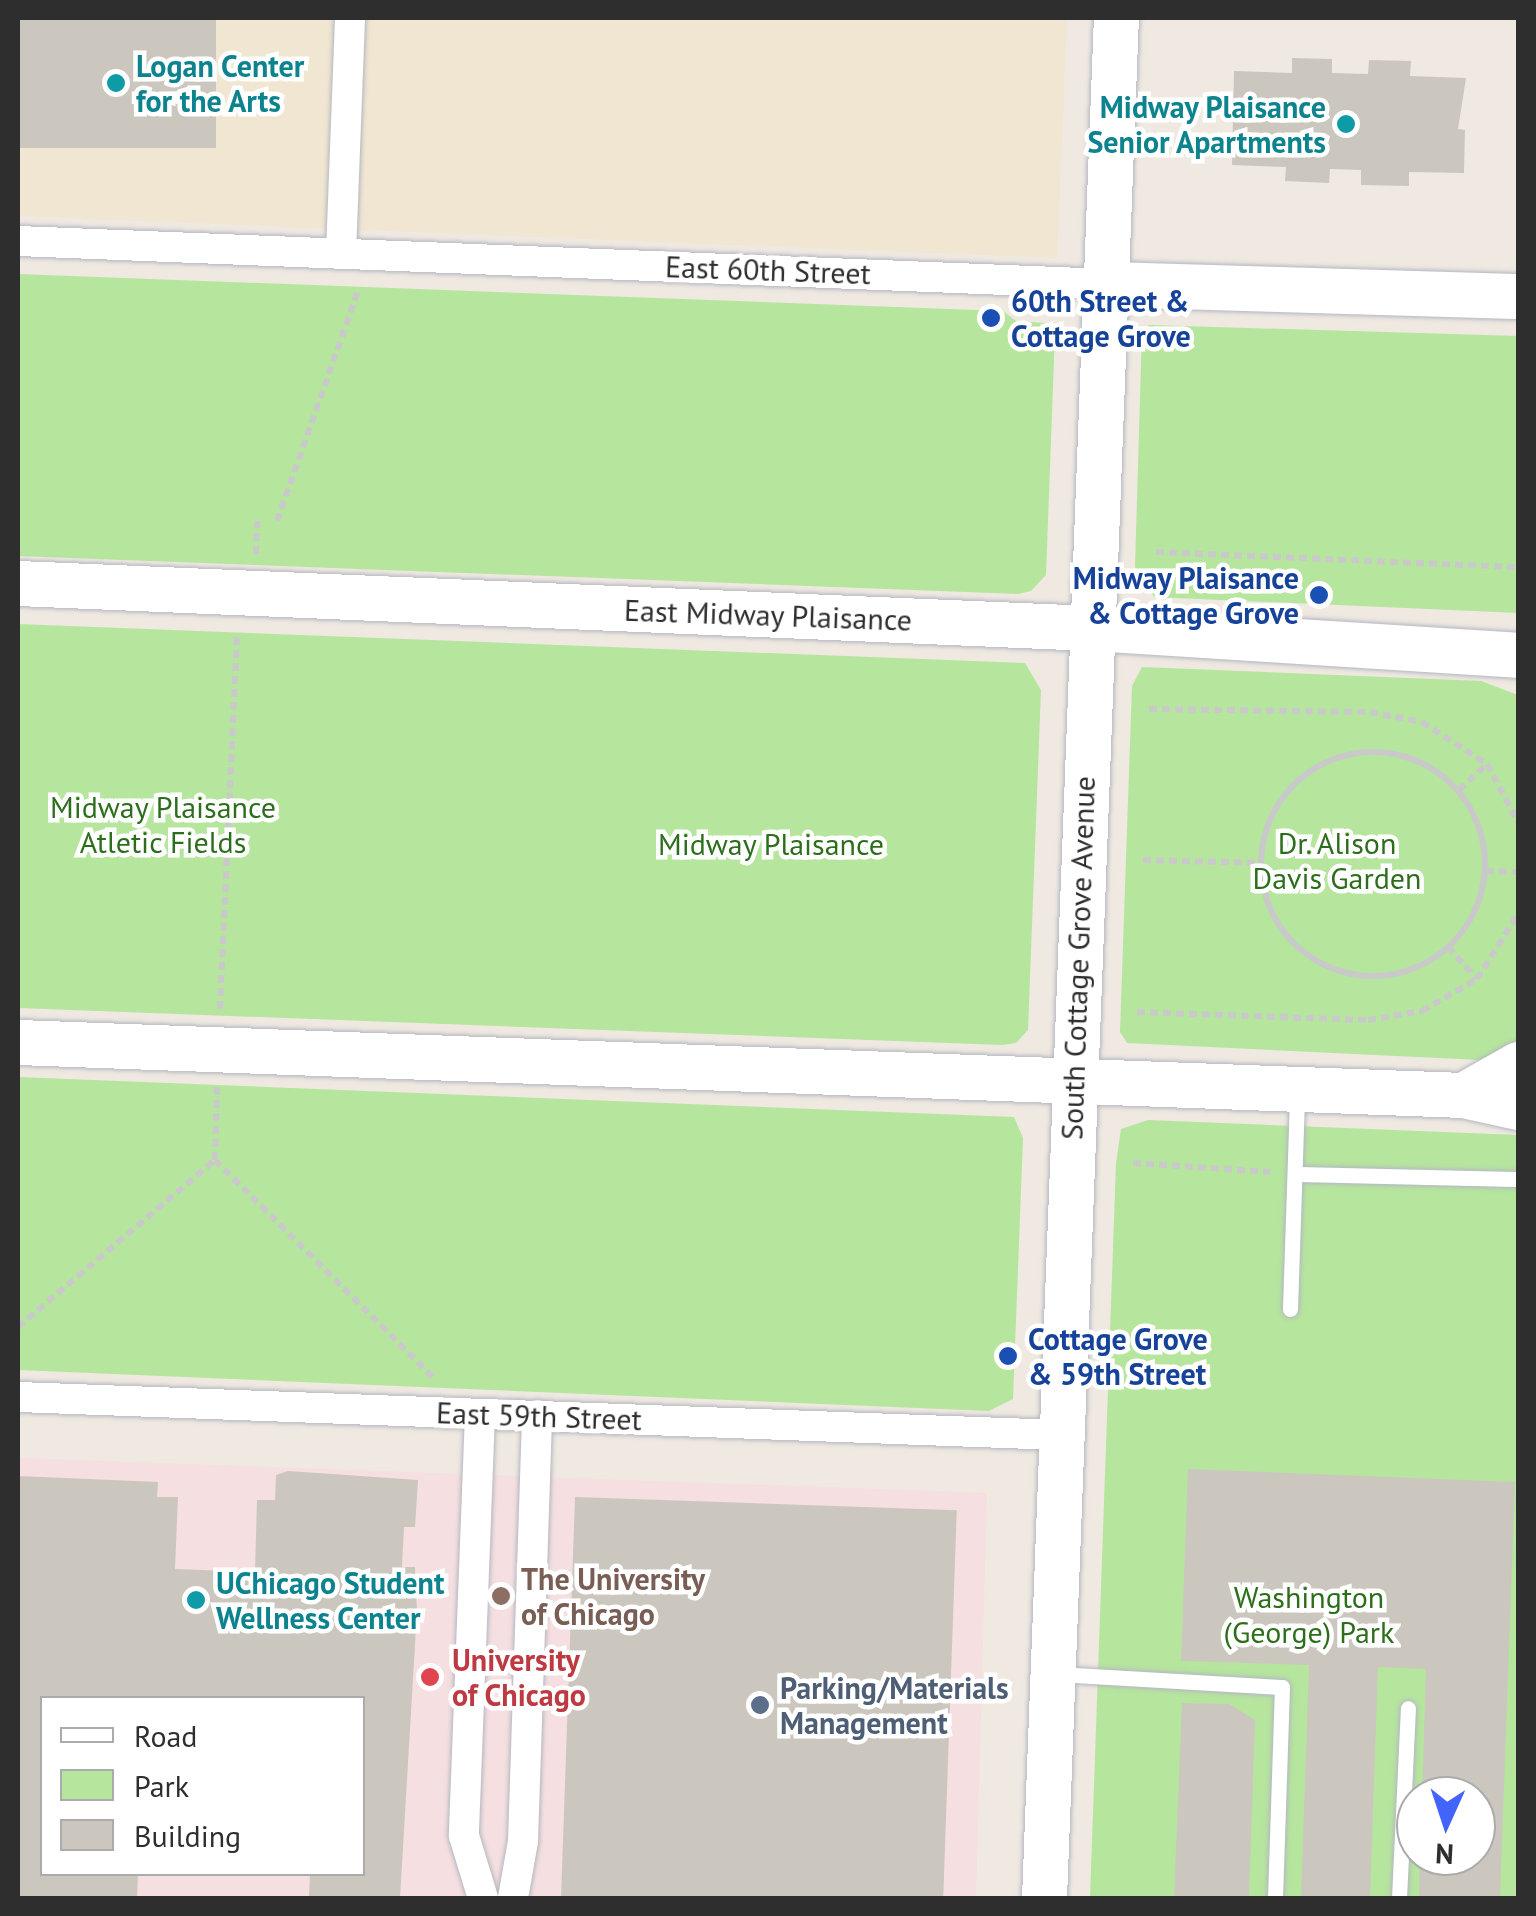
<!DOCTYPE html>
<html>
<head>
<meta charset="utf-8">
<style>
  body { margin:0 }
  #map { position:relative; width:1536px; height:1916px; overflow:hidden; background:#efe9e1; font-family:"PT Sans",sans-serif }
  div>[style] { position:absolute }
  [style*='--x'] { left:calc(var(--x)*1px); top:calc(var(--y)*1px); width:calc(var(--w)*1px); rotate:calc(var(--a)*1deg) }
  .education>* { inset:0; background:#f0e6d1 }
  .medical>* { inset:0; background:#f5dfe0 }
  .green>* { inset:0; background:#b6e59e }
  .building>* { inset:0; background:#cbc7bf; transform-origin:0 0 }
  .path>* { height:6px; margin-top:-3px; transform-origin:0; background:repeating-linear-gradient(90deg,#c9c9c9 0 8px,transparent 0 13px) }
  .path>.ring { margin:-3px; padding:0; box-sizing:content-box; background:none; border:6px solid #c9c9c9; border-radius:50% }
  .roads { filter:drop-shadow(0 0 2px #b4b7c1) drop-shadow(0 0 2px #b4b7c1) }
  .lane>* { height:15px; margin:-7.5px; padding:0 7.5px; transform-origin:7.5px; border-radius:7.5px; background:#fff }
  .street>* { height:30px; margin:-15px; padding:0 15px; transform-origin:15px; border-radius:15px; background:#fff }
  .secondary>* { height:45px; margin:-22.5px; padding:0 22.5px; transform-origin:22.5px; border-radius:22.5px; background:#fff }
  .dots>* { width:28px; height:28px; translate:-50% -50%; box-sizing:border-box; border:5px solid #fff; border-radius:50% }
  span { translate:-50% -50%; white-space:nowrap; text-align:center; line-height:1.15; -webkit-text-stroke:9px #fff; paint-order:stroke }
  .culture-label { font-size:30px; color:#0d838f; font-weight:700 }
  .left { translate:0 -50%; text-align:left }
  .right { translate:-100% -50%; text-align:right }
  .street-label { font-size:30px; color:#2e2e2e }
  .transit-label { font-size:30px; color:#164399; font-weight:700 }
  .park-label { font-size:30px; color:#2c6e1b }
  .education-label { font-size:30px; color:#785e54; font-weight:700 }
  .health-label { font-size:30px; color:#be3a42; font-weight:700 }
  .service-label { font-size:30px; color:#4e5e75; font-weight:700 }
  .frame { position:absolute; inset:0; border:20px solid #2e2e2e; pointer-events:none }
  .legend { position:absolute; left:40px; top:1696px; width:325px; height:180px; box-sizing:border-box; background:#fff; border:2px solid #ababab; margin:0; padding:12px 18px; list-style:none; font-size:30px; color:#2e2e2e }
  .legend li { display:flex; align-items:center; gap:20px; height:50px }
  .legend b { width:50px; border:2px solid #ababab }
  .north { position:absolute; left:1396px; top:1776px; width:100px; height:100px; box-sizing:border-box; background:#fff; border:2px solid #ababab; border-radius:50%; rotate:183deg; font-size:28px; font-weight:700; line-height:40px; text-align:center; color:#2e2e2e }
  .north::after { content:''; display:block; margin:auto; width:35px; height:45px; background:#4264fb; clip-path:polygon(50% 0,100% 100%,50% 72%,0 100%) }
</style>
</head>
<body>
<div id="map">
  <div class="education">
    <div style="clip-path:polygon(18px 18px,1067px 18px,1057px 258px,18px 216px)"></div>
  </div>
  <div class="medical">
    <div style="clip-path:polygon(evenodd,18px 1458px,987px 1493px,976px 1898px,18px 1898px,18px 1458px,42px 1698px,362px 1698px,362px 1874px,42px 1874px,42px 1698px)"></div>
  </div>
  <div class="green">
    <div style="clip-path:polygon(18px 274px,1003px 311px,1016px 321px,1045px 323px,1055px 332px,1046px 575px,1031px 591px,1018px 594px,18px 556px)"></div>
    <div style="clip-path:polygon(1149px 325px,1518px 336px,1518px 613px,1154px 597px,1135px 567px,1142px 331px)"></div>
    <div style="clip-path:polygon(18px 624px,1025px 663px,1041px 690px,1028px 1030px,1016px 1043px,1002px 1045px,18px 1008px)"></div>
    <div style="clip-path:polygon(1142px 667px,1481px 681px,1518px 695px,1518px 1043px,1480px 1060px,1127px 1043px,1120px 1032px,1132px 686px)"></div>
    <div style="clip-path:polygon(18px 1077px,1014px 1117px,1023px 1138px,1013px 1399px,989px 1411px,18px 1370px)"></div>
    <div style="clip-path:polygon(evenodd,1148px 1120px,1518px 1135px,1518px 1898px,1090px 1898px,1116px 1163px,1121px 1129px,1148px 1120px,1416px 1796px,1476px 1796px,1476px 1856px,1416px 1856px,1416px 1796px)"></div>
  </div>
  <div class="building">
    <div style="left:18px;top:18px;width:198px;height:130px"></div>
    <div style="clip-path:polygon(1292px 58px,1332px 59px,1332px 73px,1368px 74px,1369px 60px,1411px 61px,1410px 76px,1466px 78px,1458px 129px,1465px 130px,1464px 173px,1409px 172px,1409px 186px,1361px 185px,1361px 170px,1330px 169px,1329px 183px,1285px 181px,1286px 167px,1232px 165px,1234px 71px,1292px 73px)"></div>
    <div style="clip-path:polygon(1188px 1469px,1515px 1482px,1500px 1898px,1419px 1898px,1420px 1856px,1476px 1856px,1476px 1796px,1422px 1796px,1426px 1669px,1378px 1667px,1370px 1898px,1301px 1898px,1309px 1665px,1181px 1661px)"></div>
    <div style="clip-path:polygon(288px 1471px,418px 1480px,415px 1527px,404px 1527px,402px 1567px,415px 1567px,417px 1611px,400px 1898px,309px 1898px,310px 1874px,362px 1874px,362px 1698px,42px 1698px,42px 1874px,138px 1874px,137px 1898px,18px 1898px,18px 1476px,158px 1482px,157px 1497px,178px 1497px,175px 1569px,255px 1572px,257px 1500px,275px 1500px,276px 1475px)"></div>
    <div style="left:575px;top:1497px;width:382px;height:401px;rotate:2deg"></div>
    <div style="clip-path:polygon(1182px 1703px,1229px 1704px,1255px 1720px,1249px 1898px,1174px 1898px)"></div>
  </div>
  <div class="path">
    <div style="--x:277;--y:521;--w:247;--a:-70.6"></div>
    <div style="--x:1156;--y:552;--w:362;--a:2.4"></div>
    <div style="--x:256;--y:554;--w:33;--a:-88"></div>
    <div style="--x:1149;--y:709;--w:221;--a:0.8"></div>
    <div style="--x:1370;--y:712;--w:53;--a:10.9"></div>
    <div style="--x:1422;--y:722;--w:77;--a:32.9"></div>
    <div style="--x:1487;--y:764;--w:66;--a:61.9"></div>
    <div class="ring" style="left:1261px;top:752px;width:218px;height:218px"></div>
    <div style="--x:1459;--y:790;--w:38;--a:-43"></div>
    <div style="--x:1143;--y:860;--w:117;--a:1.5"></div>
    <div style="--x:1486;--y:871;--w:32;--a:2"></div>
    <div style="--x:1448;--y:947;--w:43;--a:47.8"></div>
    <div style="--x:220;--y:1009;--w:377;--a:-87.4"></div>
    <div style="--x:1137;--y:1012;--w:231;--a:2"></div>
    <div style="--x:1368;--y:1020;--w:55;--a:-9.5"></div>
    <div style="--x:1422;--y:1011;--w:64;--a:-30.2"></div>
    <div style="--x:1477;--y:979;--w:77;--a:-57.8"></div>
    <div style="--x:217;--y:1087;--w:73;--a:91.6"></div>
    <div style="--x:215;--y:1160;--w:309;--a:44.9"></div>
    <div style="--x:1133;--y:1163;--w:138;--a:3.7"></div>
    <div style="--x:18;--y:1327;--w:258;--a:-40.3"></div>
  </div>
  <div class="roads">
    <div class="lane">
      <div style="--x:1295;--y:1174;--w:223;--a:1.3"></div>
      <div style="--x:1290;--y:1309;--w:216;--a:-88.1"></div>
      <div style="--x:1056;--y:1674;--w:226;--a:3.3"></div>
      <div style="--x:1282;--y:1687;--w:211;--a:91.9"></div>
      <div style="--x:1399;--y:1898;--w:190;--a:-87.3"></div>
    </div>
    <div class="street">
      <div style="--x:18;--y:241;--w:1090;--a:2.26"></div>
      <div style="--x:341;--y:253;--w:235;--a:-87.8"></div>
      <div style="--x:18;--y:1397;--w:1043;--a:2.09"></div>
      <div style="--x:480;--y:1414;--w:422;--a:92.2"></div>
      <div style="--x:464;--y:1836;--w:65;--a:73"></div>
      <div style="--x:513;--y:1898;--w:58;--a:-80"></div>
      <div style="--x:523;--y:1841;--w:426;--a:-88.1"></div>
    </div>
    <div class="secondary">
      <div style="--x:1107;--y:284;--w:411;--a:1.7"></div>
      <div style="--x:18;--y:583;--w:1075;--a:2.4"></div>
      <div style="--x:1092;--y:628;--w:427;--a:3.6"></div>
      <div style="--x:18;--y:1042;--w:1446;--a:2.1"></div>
      <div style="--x:1463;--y:1095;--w:56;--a:12.3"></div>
      <div style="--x:1463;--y:1095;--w:63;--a:-29.4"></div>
      <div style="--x:1044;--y:1898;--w:1881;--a:-87.81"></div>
    </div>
  </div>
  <div class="dots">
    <div style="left:116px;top:83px;background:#0f9aa8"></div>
    <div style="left:1346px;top:124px;background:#0f9aa8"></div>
    <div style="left:991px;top:318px;background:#1a4fb4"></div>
    <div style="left:1319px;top:595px;background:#1a4fb4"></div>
    <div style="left:1008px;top:1356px;background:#1a4fb4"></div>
    <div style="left:501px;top:1596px;background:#8d6e63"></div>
    <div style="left:196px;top:1600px;background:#0f9aa8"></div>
    <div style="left:430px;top:1677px;background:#e0444e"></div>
    <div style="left:760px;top:1705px;background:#5c6f8a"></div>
  </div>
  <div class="culture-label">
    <span class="left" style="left:136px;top:83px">Logan Center<br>for the Arts</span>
    <span class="right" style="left:1326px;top:124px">Midway Plaisance<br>Senior Apartments</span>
    <span class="left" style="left:216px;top:1600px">UChicago Student<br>Wellness Center</span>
  </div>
  <div class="street-label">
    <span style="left:768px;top:270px;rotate:2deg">East 60th Street</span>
    <span style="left:768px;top:615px;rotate:2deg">East Midway Plaisance</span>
    <span style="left:1078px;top:958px;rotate:-88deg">South Cottage Grove Avenue</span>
    <span style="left:539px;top:1416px;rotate:2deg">East 59th Street</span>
  </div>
  <div class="transit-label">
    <span class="left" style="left:1011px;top:318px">60th Street &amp;<br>Cottage Grove</span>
    <span class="right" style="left:1299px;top:595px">Midway Plaisance<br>&amp; Cottage Grove</span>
    <span class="left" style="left:1028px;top:1356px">Cottage Grove<br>&amp; 59th Street</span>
  </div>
  <div class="park-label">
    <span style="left:163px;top:824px">Midway Plaisance<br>Atletic Fields</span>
    <span style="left:1337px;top:860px">Dr. Alison<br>Davis Garden</span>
    <span style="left:771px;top:844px">Midway Plaisance</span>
    <span style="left:1309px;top:1614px">Washington<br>(George) Park</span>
  </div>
  <div class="education-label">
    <span class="left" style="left:521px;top:1596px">The University<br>of Chicago</span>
  </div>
  <div class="health-label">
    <span class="left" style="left:452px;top:1677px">University<br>of Chicago</span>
  </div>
  <div class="service-label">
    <span class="left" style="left:780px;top:1705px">Parking/Materials<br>Management</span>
  </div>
  <div class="frame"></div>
  <ul class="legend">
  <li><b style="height:12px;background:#fff"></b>Road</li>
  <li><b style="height:28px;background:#b6e59e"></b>Park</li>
  <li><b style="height:28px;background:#cbc7bf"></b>Building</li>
  </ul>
  <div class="north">N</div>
</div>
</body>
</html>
